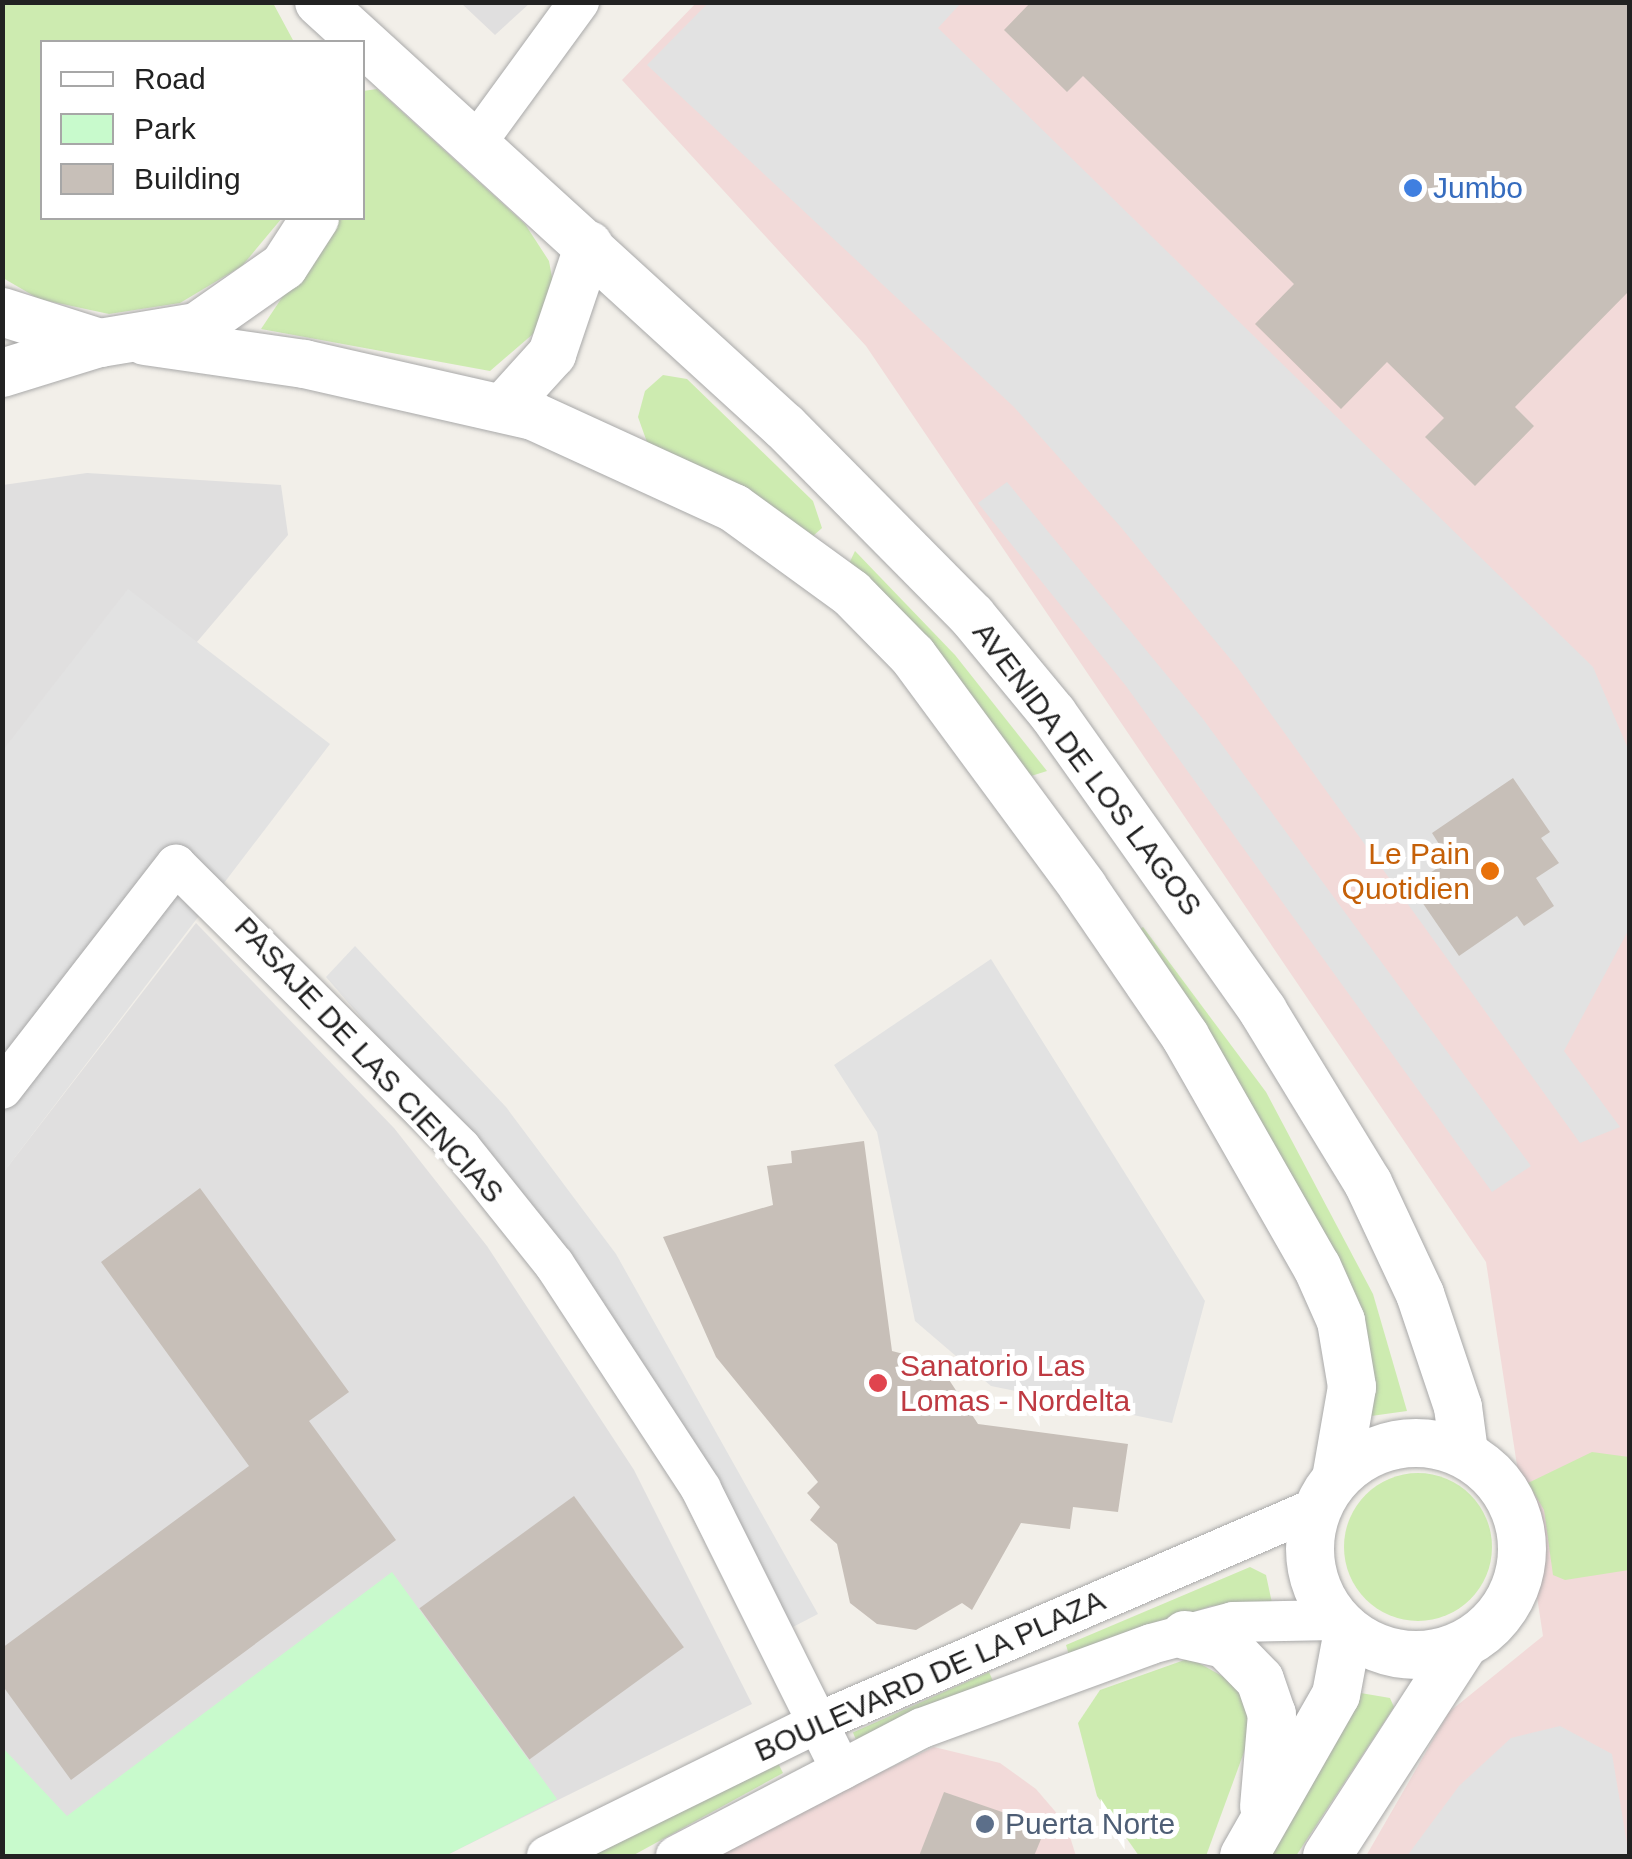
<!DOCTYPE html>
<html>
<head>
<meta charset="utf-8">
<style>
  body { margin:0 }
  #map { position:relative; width:1632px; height:1859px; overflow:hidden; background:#f2efe9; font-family:Arial,sans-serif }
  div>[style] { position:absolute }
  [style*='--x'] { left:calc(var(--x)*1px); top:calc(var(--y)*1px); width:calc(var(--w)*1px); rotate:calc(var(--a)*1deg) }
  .residential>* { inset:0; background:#e0dfdf }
  .commercial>* { inset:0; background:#f2dad9 }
  .grass>* { inset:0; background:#cdebb0; transform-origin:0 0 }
  .round { border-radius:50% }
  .park>* { inset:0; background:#c8facc }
  .parking>* { inset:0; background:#e2e2e2 }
  .building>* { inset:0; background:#c7bfb8; transform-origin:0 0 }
  .roads { filter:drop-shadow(0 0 2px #a9a9a9) drop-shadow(0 0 2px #a9a9a9) }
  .minor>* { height:40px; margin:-20px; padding:0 20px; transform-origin:20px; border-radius:20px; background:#fff }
  .tertiary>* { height:48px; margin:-24px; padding:0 24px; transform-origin:24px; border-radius:24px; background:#fff }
  .tertiary>.ring { margin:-24px; padding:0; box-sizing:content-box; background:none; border:48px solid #fff; border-radius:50% }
  .dots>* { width:28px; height:28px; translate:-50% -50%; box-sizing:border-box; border:5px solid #fff; border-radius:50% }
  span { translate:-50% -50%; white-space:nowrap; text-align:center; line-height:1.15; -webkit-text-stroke:10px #fff; paint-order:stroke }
  .shop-label { font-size:30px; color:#366cbe }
  .left { translate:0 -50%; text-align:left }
  .street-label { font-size:30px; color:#222 }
  .food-label { font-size:30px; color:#c56008 }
  .right { translate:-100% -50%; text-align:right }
  .health-label { font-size:30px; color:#be3a42 }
  .service-label { font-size:30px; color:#4e5e75 }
  .frame { position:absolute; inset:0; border:5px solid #222; pointer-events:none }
  .legend { position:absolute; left:40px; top:40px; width:325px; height:180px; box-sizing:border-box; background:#fff; border:2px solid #a7a7a7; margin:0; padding:12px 18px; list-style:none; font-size:30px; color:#222 }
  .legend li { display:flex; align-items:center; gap:20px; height:50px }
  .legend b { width:50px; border:2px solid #a7a7a7 }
</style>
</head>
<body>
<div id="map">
  <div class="residential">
    <div style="clip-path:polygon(461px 3px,530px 3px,495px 35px)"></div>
    <div style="clip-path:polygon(87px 473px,281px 485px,288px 535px,3px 870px,3px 485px)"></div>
    <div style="clip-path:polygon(196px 923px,394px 1128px,487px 1246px,634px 1470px,752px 1704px,445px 1856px,3px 1856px,2px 1174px)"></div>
  </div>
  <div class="commercial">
    <div style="clip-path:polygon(696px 3px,1629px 3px,1629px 1856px,1366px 1856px,1449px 1712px,1543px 1636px,1486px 1262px,866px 346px,622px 80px)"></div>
    <div style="clip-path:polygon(934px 1747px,1000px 1763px,1036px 1789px,1066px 1824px,1076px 1856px,704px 1856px)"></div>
  </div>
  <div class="grass">
    <div style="clip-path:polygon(2px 3px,273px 3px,294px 42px,42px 42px,42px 218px,282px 218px,242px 266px,180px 303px,109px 314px,39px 299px,3px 278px)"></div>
    <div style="clip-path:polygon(377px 89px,525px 224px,549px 261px,555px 294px,533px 334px,490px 371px,261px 329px,335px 218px,362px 218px,363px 91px)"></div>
    <div style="clip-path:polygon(663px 375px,687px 379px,813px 501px,822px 528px,813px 536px,648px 445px,638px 417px,645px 391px)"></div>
    <div style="clip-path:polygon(855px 551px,955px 655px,1047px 771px,1028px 777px,845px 572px)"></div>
    <div style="clip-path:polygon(1143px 927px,1266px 1092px,1373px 1294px,1407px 1411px,1364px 1417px,1136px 931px)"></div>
    <div style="clip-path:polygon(1592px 1452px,1629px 1457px,1629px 1570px,1565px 1580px,1553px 1575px,1544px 1510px,1528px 1483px)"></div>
    <div class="round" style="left:1344px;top:1473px;width:148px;height:148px"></div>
    <div style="clip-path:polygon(1250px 1567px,1266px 1575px,1272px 1603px,1211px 1606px,1069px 1655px,1066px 1645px)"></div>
    <div style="clip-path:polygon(1190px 1658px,1238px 1685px,1252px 1714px,1247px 1744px,1206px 1856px,1139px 1856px,1097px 1796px,1078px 1723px,1100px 1690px)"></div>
    <div style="left:989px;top:1672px;width:12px;height:149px;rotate:66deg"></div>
    <div style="clip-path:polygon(1349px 1691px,1390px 1698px,1394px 1707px,1296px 1856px,1267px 1856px)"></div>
    <div style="clip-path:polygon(776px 1759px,783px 1773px,632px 1856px,591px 1856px)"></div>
  </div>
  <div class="park">
    <div style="clip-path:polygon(392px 1572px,557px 1799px,445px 1856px,3px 1856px,3px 1748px,67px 1816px)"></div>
  </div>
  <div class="parking">
    <div style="clip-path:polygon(708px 3px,961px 3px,938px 28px,1593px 667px,1629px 751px,1629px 929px,1564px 1051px,1620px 1127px,1580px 1143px,1237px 667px,1119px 525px,1014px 407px,647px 65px)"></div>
    <div style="clip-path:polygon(1007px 482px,1203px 719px,1531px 1166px,1492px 1192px,1126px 686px,978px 503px)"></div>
    <div style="clip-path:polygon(128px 589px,330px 744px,3px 1173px,3px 750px)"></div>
    <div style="clip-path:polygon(355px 946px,506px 1107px,616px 1254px,818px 1614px,789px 1629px,587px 1278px,326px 977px)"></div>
    <div style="clip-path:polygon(991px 959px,1205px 1301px,1172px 1423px,991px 1386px,915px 1321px,877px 1132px,834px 1065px)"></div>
    <div style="clip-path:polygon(1560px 1726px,1612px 1754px,1629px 1856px,1407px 1856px,1459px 1786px,1511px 1738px)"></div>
  </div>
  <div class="building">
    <div style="clip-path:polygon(1031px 2px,1630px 2px,1630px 290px,1515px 407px,1534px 426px,1475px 486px,1425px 437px,1444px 418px,1387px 362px,1341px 409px,1255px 324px,1294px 284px,1083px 76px,1067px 92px,1004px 30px)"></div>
    <div style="clip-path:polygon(1513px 778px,1550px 832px,1541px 838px,1559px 863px,1536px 878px,1554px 906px,1524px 926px,1517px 916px,1459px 956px,1411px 886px,1449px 860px,1432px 833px)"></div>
    <div style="clip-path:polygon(864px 1141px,892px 1351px,938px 1363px,978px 1424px,1128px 1444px,1118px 1512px,1073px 1507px,1070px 1529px,1021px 1523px,972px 1610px,962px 1603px,916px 1630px,877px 1624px,850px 1603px,837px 1544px,810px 1520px,820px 1507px,807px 1493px,818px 1482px,716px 1357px,663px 1237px,773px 1205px,767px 1166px,792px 1163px,791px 1151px)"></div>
    <div style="clip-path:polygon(200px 1188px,349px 1392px,309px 1421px,396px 1540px,71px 1780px,2px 1685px,2px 1648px,249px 1466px,101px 1262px)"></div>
    <div style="left:574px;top:1496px;width:187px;height:191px;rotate:54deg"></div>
    <div style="clip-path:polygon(944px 1792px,1046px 1827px,1034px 1856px,919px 1856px)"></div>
  </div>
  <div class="roads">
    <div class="minor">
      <div style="--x:479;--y:139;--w:170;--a:-53.9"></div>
      <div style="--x:2;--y:1089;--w:284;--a:-52.2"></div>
      <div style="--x:176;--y:865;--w:402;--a:44.8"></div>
      <div style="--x:461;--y:1148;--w:149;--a:51.3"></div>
      <div style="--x:554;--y:1264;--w:269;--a:56.8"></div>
      <div style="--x:701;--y:1489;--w:314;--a:63.5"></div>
      <div style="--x:547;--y:1856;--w:303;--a:-26.2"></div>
      <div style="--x:819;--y:1722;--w:543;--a:-23.31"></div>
      <div style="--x:676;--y:1856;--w:277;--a:-27.5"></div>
      <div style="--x:922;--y:1728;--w:244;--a:-20.1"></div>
      <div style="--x:1151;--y:1644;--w:85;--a:-15"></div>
      <div style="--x:1233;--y:1622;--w:103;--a:-1.1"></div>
    </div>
    <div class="tertiary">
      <div style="--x:319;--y:2;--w:631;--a:42.37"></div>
      <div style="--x:785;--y:427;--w:266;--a:45.3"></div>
      <div style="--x:972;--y:616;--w:127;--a:50.4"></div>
      <div style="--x:1053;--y:714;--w:364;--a:54.7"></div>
      <div style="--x:1263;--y:1011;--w:202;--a:58.6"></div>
      <div style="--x:1368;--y:1183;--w:123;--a:64.9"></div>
      <div style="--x:1420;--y:1294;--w:119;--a:71.4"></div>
      <div style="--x:1458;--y:1407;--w:45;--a:82.4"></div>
      <div style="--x:2;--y:312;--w:103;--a:17.6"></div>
      <div style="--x:100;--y:343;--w:98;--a:-9.4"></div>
      <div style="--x:197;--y:327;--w:106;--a:-35"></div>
      <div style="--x:284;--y:266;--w:57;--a:-57.1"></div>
      <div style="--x:145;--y:341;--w:161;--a:8.2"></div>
      <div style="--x:304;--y:364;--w:235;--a:12.8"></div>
      <div style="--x:533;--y:416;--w:221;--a:24.6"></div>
      <div style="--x:734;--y:508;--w:145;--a:36"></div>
      <div style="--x:851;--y:593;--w:88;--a:45.5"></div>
      <div style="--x:913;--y:656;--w:287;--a:53.6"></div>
      <div style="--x:1083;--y:887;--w:181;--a:55.6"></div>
      <div style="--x:1185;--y:1036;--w:266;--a:60.3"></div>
      <div style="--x:1317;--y:1267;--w:59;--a:66"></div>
      <div style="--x:1341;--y:1321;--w:67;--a:80.5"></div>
      <div style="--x:1352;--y:1387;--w:93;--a:99.9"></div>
      <div style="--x:2;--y:373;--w:98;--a:-17.1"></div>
      <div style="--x:504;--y:407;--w:72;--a:-47.8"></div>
      <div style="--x:552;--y:354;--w:115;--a:-71.3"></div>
      <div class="ring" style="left:1310px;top:1443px;width:164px;height:164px"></div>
      <div style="--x:1185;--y:1635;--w:41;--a:12.7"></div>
      <div style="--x:1225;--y:1644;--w:50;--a:45.8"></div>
      <div style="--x:1260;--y:1680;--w:36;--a:71"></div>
      <div style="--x:1272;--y:1714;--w:93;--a:94.9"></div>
      <div style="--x:1244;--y:1856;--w:185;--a:-60.3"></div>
      <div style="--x:1336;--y:1695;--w:65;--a:-79.4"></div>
      <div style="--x:1327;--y:1856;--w:252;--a:-57.1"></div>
    </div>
  </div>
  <div class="dots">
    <div style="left:1413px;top:188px;background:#3f7fe0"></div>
    <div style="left:1490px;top:871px;background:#e8710a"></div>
    <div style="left:878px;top:1383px;background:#e0444e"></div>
    <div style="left:985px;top:1824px;background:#5c6f8a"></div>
  </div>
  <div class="shop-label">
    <span class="left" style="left:1433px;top:188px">Jumbo</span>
  </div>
  <div class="street-label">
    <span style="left:1087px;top:769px;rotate:53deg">AVENIDA DE LOS LAGOS</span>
    <span style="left:369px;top:1060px;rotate:47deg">PASAJE DE LAS CIENCIAS</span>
    <span style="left:930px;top:1676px;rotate:-24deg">BOULEVARD DE LA PLAZA</span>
  </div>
  <div class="food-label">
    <span class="right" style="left:1470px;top:871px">Le Pain<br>Quotidien</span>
  </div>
  <div class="health-label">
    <span class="left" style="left:900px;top:1383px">Sanatorio Las<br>Lomas - Nordelta</span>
  </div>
  <div class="service-label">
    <span class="left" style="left:1005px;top:1824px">Puerta Norte</span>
  </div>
  <div class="frame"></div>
  <ul class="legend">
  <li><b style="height:12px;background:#fff"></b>Road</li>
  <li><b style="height:28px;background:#c8facc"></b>Park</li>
  <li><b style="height:28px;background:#c7bfb8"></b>Building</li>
  </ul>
</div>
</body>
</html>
